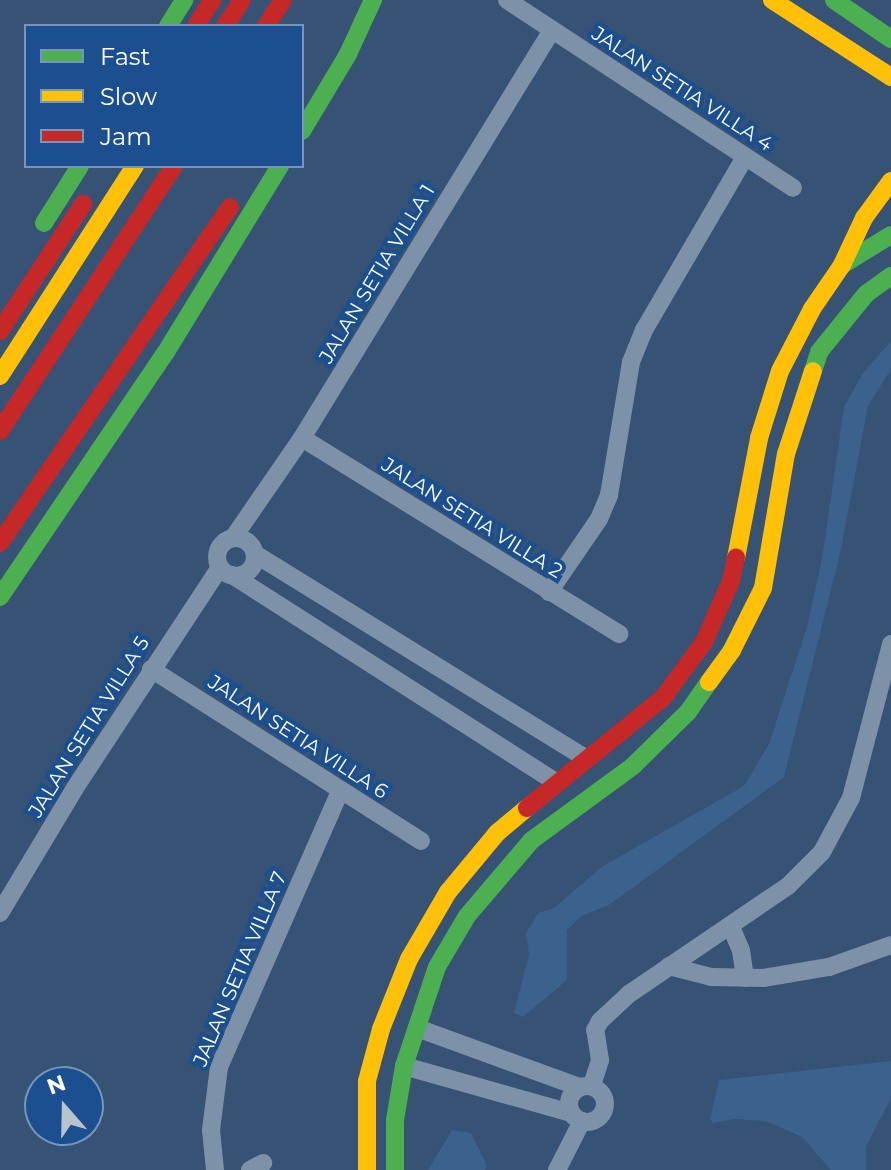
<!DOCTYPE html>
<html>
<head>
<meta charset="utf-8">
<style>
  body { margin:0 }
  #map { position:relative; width:891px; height:1170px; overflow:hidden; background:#365274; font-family:Montserrat,sans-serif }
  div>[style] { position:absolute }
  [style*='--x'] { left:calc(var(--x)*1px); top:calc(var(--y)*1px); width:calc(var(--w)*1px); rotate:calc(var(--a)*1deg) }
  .water>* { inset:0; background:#3b618d }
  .street>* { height:18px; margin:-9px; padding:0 9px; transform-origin:9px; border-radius:9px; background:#7d92a8 }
  .street>.ring { margin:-9px; padding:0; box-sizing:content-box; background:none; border:18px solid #7d92a8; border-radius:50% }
  .fast>* { height:18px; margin:-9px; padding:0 9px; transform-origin:9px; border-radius:9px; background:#4caf50 }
  .slow>* { height:18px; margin:-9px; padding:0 9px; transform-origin:9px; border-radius:9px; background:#ffc107 }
  .jam>* { height:18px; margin:-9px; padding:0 9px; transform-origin:9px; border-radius:9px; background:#c62828 }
  span { translate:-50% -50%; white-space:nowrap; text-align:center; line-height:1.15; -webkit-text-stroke:8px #1b4f8f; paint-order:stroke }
  .street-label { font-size:20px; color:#fff }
  .legend { position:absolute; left:24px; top:24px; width:280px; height:144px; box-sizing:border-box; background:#1b4f8f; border:2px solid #7695bc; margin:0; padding:10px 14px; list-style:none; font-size:24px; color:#fff }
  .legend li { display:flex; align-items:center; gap:16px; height:40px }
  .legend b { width:40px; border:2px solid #7695bc }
  .north { position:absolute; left:24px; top:1066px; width:80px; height:80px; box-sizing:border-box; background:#1b4f8f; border:2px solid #7695bc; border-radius:50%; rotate:340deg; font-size:22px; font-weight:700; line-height:32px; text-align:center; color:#fff }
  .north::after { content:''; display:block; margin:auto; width:28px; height:36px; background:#b9c2ce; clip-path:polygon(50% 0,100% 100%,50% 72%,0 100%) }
</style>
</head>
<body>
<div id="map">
  <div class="water">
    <div style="clip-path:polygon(891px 341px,891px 369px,868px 406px,840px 554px,784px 777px,609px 905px,581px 916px,567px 930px,567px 980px,523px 1017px,514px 1013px,529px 955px,526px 933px,538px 913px,554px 908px,603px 866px,744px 786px,769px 744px,807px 627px,822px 559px,844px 407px,863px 373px)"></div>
    <div style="clip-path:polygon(891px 1061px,891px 1098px,866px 1147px,866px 1170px,831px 1170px,802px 1137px,766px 1121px,734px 1119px,713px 1123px,710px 1119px,719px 1080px)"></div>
    <div style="clip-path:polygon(452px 1130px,471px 1133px,487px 1166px,485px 1170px,428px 1170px)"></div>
  </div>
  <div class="street">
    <div style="--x:507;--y:0;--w:342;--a:33.3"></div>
    <div style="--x:302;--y:438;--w:373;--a:31.7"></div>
    <div style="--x:233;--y:538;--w:121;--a:-55.4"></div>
    <div style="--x:302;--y:438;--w:479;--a:-58.5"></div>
    <div class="ring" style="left:217px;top:538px;width:20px;height:20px"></div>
    <div style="--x:255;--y:554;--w:388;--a:31.7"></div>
    <div style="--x:232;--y:575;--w:384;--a:32.6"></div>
    <div style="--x:549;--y:592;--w:88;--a:-55.6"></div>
    <div style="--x:599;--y:519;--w:26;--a:-67"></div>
    <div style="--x:609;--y:495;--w:135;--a:-80.6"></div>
    <div style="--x:631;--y:362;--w:35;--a:-68"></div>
    <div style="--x:644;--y:330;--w:200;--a:-59.7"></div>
    <div style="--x:151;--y:669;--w:320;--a:32.5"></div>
    <div style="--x:0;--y:913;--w:146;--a:-59"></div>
    <div style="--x:75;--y:788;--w:264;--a:-56.7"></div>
    <div style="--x:731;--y:927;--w:25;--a:67"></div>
    <div style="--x:741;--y:950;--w:28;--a:82"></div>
    <div style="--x:669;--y:966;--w:43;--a:14.7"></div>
    <div style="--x:711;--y:977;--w:52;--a:1.1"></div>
    <div style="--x:763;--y:978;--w:67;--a:-9.5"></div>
    <div style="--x:829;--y:967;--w:66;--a:-19.5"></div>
    <div style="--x:417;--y:1028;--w:172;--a:20"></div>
    <div style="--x:404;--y:1066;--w:173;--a:15.7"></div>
    <div style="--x:592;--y:1085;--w:26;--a:-72"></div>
    <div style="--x:600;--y:1060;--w:30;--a:-99"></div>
    <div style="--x:595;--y:1030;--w:10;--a:-61"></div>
    <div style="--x:600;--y:1021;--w:40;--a:-43"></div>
    <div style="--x:629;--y:994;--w:192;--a:-34.2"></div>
    <div style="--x:788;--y:886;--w:48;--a:-45"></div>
    <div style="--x:822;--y:852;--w:61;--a:-61.8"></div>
    <div style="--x:851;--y:798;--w:159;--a:-75.4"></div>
    <div class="ring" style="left:569px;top:1086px;width:18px;height:18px"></div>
    <div style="--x:215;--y:1170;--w:40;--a:-95.7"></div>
    <div style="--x:211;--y:1130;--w:64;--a:-82.8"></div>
    <div style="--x:219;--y:1067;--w:301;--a:-66.3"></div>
    <div style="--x:250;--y:1170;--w:15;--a:-28"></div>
    <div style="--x:557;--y:1170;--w:55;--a:-63"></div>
  </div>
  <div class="fast">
    <div style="--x:834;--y:0;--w:69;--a:34.4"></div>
    <div style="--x:168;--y:26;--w:31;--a:-58"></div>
    <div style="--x:302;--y:131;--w:90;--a:-59.1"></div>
    <div style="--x:348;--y:54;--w:60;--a:-65.2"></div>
    <div style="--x:44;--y:223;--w:67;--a:-57.7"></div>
    <div style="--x:842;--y:265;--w:57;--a:-31.5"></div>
    <div style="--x:813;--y:371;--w:20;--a:-72"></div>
    <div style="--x:819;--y:352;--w:75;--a:-51"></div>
    <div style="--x:866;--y:294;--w:31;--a:-36"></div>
    <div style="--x:0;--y:597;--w:296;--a:-55.9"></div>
    <div style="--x:166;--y:352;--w:218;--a:-58.5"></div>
    <div style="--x:395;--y:1170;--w:50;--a:-90"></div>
    <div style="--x:395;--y:1120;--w:55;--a:-80.5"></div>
    <div style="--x:404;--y:1066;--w:104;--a:-71.6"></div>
    <div style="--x:437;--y:967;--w:59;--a:-59.5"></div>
    <div style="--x:467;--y:916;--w:100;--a:-49.5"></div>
    <div style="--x:532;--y:840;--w:125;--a:-36.2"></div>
    <div style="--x:633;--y:766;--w:77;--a:-44.5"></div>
    <div style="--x:688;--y:712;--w:37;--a:-55"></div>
  </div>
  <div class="slow">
    <div style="--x:772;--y:0;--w:142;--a:32.9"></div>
    <div style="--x:0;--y:376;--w:250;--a:-57.3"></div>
    <div style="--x:736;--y:558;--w:122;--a:-79.1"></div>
    <div style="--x:759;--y:438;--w:70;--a:-72.6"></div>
    <div style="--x:780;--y:371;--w:70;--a:-62.7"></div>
    <div style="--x:812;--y:309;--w:53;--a:-55.7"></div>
    <div style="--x:842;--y:265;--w:52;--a:-64.9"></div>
    <div style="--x:864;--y:218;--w:46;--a:-53.9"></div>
    <div style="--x:709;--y:682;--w:39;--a:-54"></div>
    <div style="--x:732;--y:650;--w:69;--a:-63.4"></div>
    <div style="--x:763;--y:588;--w:136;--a:-80.3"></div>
    <div style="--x:786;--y:454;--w:87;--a:-72"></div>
    <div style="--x:367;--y:1170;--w:89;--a:-90"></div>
    <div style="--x:367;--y:1081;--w:54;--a:-74.9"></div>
    <div style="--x:381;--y:1029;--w:75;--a:-68.2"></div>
    <div style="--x:409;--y:959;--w:78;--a:-59.8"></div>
    <div style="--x:448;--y:892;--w:77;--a:-50.3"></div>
    <div style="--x:497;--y:833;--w:39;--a:-40"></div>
  </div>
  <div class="jam">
    <div style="--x:196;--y:26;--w:31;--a:-58"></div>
    <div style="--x:225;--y:26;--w:31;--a:-57"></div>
    <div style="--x:266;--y:26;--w:31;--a:-57"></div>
    <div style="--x:0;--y:331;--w:152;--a:-56.8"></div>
    <div style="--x:0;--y:431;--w:317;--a:-56.7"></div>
    <div style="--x:0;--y:543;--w:407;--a:-55.6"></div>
    <div style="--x:527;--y:808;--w:175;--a:-39"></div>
    <div style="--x:663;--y:698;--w:69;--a:-53.8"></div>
    <div style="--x:704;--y:642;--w:67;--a:-66.1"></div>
    <div style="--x:731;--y:581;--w:24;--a:-78"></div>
  </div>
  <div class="street-label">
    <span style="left:682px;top:89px;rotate:33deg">JALAN SETIA VILLA 4</span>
    <span style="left:377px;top:274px;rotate:-59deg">JALAN SETIA VILLA 1</span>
    <span style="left:472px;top:518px;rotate:32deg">JALAN SETIA VILLA 2</span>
    <span style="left:89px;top:727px;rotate:-58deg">JALAN SETIA VILLA 5</span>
    <span style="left:298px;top:737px;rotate:33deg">JALAN SETIA VILLA 6</span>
    <span style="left:240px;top:969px;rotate:-67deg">JALAN SETIA VILLA 7</span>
  </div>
  <ul class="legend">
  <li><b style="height:10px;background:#4caf50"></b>Fast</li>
  <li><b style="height:10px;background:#ffc107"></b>Slow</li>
  <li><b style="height:10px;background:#c62828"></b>Jam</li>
  </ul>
  <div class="north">N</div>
</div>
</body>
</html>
